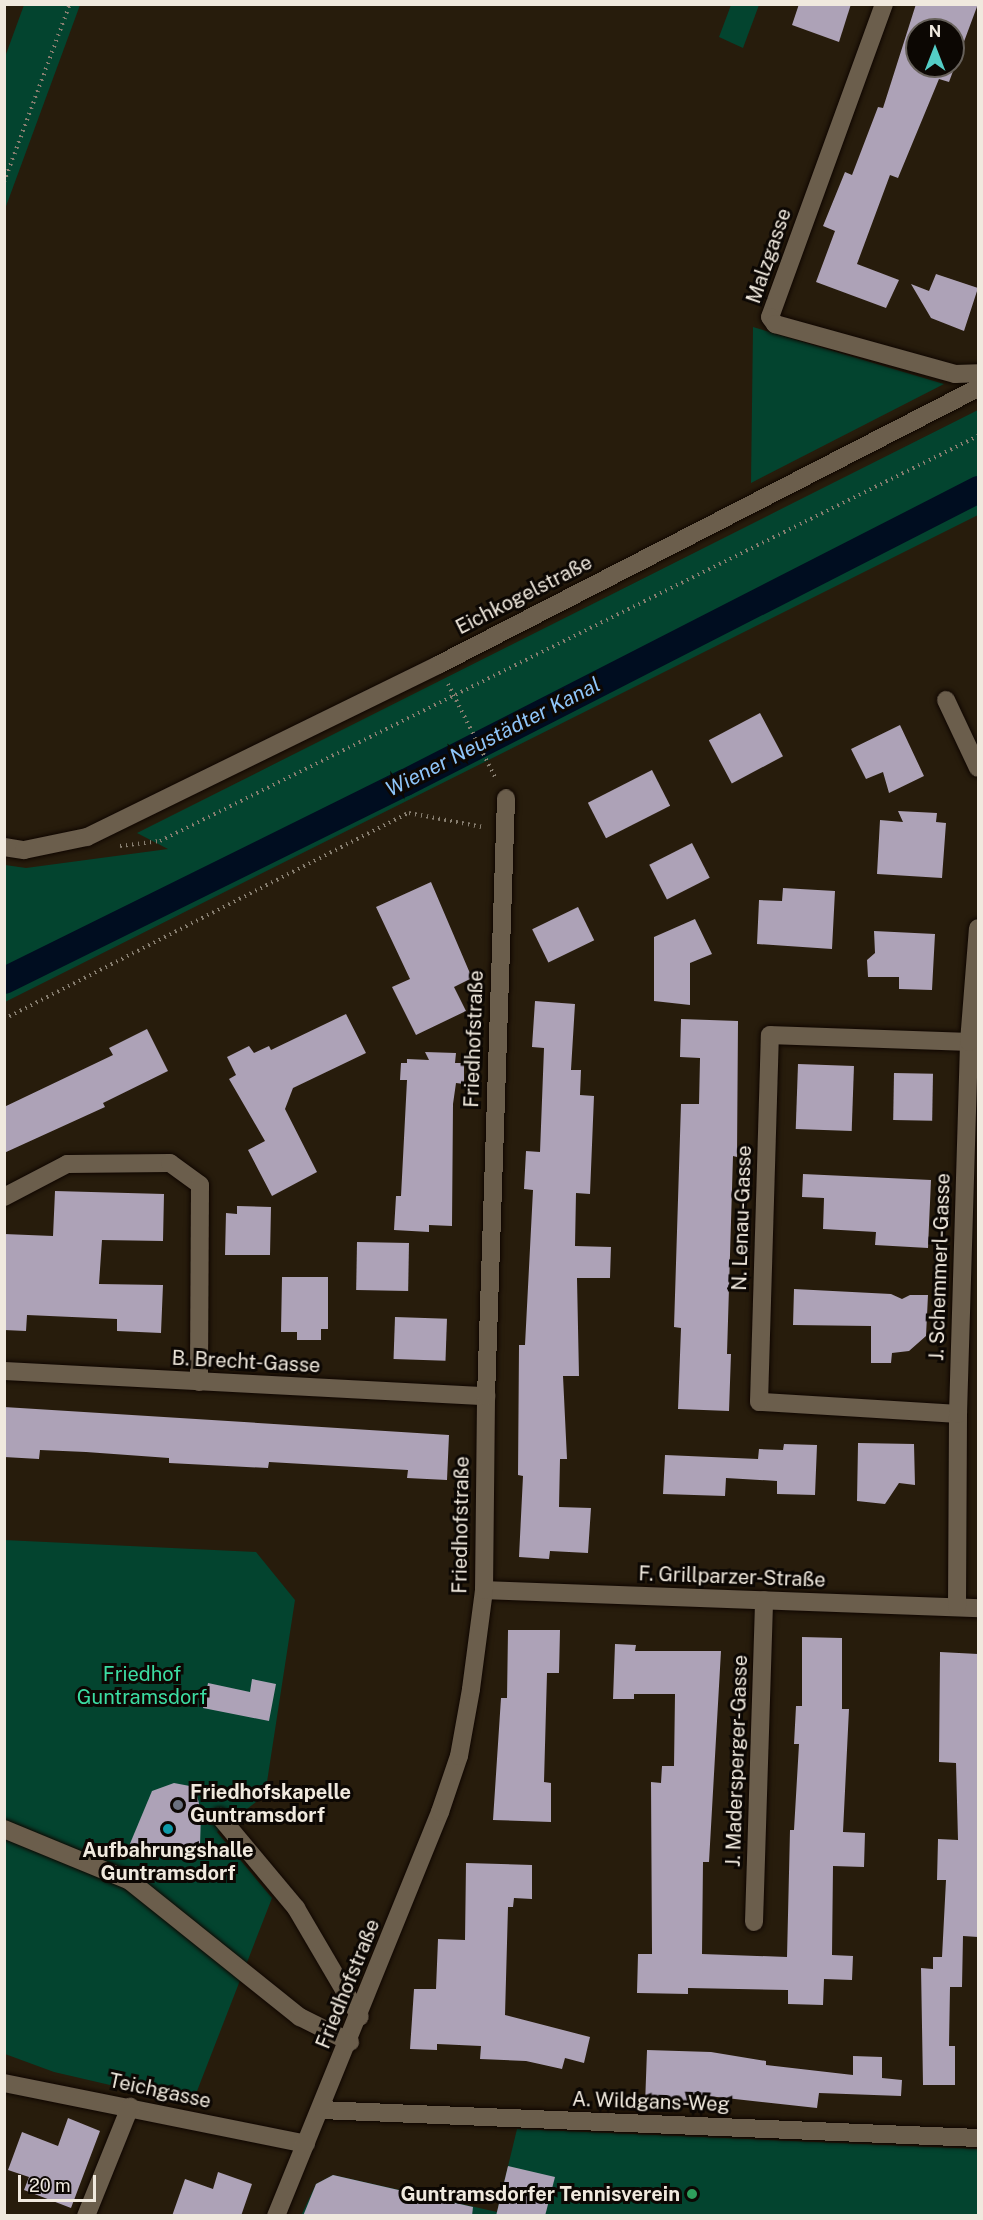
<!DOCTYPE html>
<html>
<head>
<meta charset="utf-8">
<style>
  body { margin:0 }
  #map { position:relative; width:983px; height:2220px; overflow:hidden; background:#271c0c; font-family:"Public Sans",sans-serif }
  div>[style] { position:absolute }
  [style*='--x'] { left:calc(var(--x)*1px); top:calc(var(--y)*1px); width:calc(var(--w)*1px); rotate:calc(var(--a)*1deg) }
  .green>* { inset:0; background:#03442f }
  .canal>* { height:27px; margin:-13.5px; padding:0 13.5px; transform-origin:13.5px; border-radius:13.5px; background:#000d20 }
  .building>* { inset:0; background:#ada2b7; transform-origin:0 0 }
  .path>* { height:4px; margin-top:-2px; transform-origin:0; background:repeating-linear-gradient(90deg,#877e70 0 1.5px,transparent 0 6px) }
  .roads { filter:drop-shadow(0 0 2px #0f0600) drop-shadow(0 0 2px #0f0600) }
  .minor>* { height:18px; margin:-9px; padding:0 9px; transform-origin:9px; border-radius:9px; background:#6b5e4c }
  .dots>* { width:16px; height:16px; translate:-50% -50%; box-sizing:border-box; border:3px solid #0c0703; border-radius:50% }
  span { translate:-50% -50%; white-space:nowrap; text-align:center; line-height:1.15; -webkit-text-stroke:6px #0c0703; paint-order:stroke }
  .street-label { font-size:20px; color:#f0e9de }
  .park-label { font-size:20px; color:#3cdda3 }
  .poi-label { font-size:20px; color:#f0e9de; font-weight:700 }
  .left { translate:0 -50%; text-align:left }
  .right { translate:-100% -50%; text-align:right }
  .water-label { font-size:21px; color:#8fc5f9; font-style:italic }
  .frame { position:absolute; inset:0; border:6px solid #f0e9de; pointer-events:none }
  .north { position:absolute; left:905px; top:18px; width:60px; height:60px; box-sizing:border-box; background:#0c0703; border:2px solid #67615b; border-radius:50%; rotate:0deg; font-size:16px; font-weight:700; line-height:24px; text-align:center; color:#f0e9de }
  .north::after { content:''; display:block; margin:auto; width:21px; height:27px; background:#54cdc6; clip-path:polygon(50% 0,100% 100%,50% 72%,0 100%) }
  .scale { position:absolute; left:18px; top:2175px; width:78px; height:27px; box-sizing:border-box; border:3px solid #f0e9de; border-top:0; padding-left:8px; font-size:18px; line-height:21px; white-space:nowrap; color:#f0e9de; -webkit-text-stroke:4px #0c0703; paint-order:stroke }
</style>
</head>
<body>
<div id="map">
  <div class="green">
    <div style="clip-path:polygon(24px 5px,80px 5px,5px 209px,5px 57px)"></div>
    <div style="clip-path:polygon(731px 5px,759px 5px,743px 48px,719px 37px)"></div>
    <div style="clip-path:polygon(753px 327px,944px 384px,751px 483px)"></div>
    <div style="clip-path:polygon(978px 410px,978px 515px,5px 1002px,5px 865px,26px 868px,168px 849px,137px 833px)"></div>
    <div style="clip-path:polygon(4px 1540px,256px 1552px,295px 1600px,265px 1795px,217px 1832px,272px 1898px,192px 2104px,54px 2072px,5px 2054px)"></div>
    <div style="clip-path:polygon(517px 2129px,978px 2149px,978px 2215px,301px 2216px,316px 2184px,333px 2175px,497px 2212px)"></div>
  </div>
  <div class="canal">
    <div style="--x:4;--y:980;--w:447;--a:-26.3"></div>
    <div style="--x:405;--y:782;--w:644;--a:-27.08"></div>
  </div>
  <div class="building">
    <div style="clip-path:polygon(799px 4px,851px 4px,839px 42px,792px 25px)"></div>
    <div style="clip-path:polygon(evenodd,916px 4px,978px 4px,949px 82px,939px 79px,898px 178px,890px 175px,857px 264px,899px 280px,886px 308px,816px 282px,835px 231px,823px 226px,845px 172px,852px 175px,878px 107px,883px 108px,916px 4px,917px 30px,953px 30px,953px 66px,917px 66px,917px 30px)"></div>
    <div style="clip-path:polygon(936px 274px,978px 288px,964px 331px,931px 318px,911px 284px,929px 291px)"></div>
    <div style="left:760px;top:713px;width:49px;height:58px;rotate:62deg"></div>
    <div style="clip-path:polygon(900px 725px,924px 776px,889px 793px,883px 772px,866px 779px,851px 749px)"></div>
    <div style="left:652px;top:770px;width:40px;height:72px;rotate:63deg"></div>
    <div style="clip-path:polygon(898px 811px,937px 813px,936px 822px,946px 823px,942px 878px,877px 874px,880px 820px,903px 822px)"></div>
    <div style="left:692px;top:843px;width:39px;height:48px;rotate:63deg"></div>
    <div style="clip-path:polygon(431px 882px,472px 978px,454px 987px,466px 1011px,416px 1035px,392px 987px,410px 979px,376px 907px)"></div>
    <div style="clip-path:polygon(783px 888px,835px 891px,832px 949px,757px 944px,759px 900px,782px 901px)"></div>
    <div style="left:578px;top:907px;width:37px;height:51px;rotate:64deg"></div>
    <div style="clip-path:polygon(695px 919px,712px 954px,690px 963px,690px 1005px,654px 1001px,654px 937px)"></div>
    <div style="clip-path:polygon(874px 931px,935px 934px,932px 990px,899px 989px,899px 977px,868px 977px,867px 960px,875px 953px)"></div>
    <div style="clip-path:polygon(535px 1001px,575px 1004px,571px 1070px,581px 1070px,580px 1095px,594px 1096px,590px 1194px,576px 1193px,575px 1246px,611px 1247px,610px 1278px,577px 1278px,579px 1376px,563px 1376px,567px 1459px,560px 1459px,559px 1507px,591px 1508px,588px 1553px,550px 1551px,549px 1559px,519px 1557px,523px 1476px,518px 1475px,519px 1345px,525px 1345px,533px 1190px,524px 1189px,526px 1151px,540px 1152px,544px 1048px,532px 1047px)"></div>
    <div style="clip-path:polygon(346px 1014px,366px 1053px,293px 1088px,285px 1109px,317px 1172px,272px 1196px,248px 1150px,265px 1141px,229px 1079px,236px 1075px,227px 1057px,249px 1046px,254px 1053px,269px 1046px,271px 1050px)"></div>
    <div style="clip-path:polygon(681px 1019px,738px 1021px,737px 1157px,733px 1156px,727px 1354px,731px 1354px,729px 1411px,678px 1409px,681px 1328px,674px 1327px,681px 1104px,699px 1104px,700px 1058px,680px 1057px)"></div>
    <div style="clip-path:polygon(147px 1029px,168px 1071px,103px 1103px,105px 1107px,4px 1153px,4px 1107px,113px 1055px,109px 1048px)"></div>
    <div style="clip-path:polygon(425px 1052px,456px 1053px,455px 1063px,464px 1063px,464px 1084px,456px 1083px,453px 1104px,452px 1226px,429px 1225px,429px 1232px,394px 1230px,396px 1196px,401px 1196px,407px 1080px,400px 1080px,401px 1063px,407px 1063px,407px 1059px,429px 1060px)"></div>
    <div style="left:798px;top:1064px;width:56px;height:65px;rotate:2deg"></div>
    <div style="left:894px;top:1073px;width:39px;height:47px;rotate:1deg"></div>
    <div style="clip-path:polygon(803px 1174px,931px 1180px,928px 1248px,875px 1245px,876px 1232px,823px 1229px,824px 1198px,802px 1197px)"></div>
    <div style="clip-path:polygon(55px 1191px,164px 1194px,163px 1241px,102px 1240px,99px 1284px,163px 1285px,161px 1333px,117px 1331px,117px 1319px,27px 1315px,26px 1331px,4px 1330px,4px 1234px,53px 1236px)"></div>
    <div style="clip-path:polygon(237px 1206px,271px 1207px,270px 1255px,225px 1255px,226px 1213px,237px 1214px)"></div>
    <div style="left:357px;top:1242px;width:52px;height:48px;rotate:1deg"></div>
    <div style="clip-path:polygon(282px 1277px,328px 1277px,328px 1329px,321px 1329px,321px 1340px,297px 1340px,297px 1332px,281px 1332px)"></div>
    <div style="clip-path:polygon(794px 1289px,891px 1294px,902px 1299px,910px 1295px,928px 1295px,926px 1336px,909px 1351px,892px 1353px,891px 1363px,871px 1363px,871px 1326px,793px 1325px)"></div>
    <div style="left:395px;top:1317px;width:52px;height:42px;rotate:2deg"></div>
    <div style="clip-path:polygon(4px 1407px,449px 1435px,447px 1480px,407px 1478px,408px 1470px,269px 1462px,268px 1468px,169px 1463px,169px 1458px,86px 1452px,40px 1450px,39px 1459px,4px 1457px)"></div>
    <div style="clip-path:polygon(858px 1443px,914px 1444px,915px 1485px,899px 1483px,885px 1504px,857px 1501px)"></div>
    <div style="clip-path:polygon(784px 1444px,817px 1445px,815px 1495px,777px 1494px,777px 1481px,726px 1478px,725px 1496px,663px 1494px,665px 1455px,758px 1459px,759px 1449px,783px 1450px)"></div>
    <div style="clip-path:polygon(508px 1630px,560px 1630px,559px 1673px,547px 1673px,544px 1782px,551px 1783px,551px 1822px,493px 1820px,501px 1698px,507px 1698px)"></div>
    <div style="clip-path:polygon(802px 1637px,842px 1638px,842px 1709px,849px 1709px,843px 1832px,865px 1833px,864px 1867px,833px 1866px,832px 1955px,853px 1956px,852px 1980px,824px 1979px,823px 2005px,788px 2004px,788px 1990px,688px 1988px,688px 1994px,637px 1993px,638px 1954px,652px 1954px,651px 1782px,661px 1783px,662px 1766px,674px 1766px,675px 1694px,634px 1694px,634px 1699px,613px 1699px,615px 1644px,636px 1645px,635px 1651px,721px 1651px,709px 1862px,703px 1862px,702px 1954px,787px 1957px,790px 1830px,794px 1830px,799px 1744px,794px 1744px,796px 1706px,802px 1706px)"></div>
    <div style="clip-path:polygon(940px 1652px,978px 1654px,978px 1937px,963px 1936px,962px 1987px,950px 1987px,949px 2046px,955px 2046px,955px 2085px,923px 2085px,921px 1968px,933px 1969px,933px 1957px,942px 1957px,946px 1880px,937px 1880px,938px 1839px,958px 1840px,956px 1763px,939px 1762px)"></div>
    <div style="clip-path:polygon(252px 1679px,276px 1684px,269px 1721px,203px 1708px,208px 1683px,250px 1692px)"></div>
    <div style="clip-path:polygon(174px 1783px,195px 1787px,201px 1812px,200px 1846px,124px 1858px,152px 1791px)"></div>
    <div style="clip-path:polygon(466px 1863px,532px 1865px,532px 1899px,514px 1898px,513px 1907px,508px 1907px,505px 2015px,590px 2037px,584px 2063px,565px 2058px,562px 2069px,526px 2061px,480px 2059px,481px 2046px,437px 2044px,437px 2050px,410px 2049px,414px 1989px,436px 1989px,438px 1939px,465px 1940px)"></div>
    <div style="clip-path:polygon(647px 2050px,711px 2052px,766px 2061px,766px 2065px,853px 2075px,853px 2056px,882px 2057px,882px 2078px,902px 2080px,901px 2096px,819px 2093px,817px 2108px,690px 2094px,690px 2106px,645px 2105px)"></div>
    <div style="clip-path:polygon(68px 2118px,100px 2131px,71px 2208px,24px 2190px,29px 2177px,8px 2170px,22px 2132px,58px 2146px)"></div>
    <div style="clip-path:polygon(508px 2166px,555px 2177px,545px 2216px,496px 2216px)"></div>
    <div style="clip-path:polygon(218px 2172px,252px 2184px,241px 2216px,172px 2216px,185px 2179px,213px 2189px)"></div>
    <div style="clip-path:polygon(333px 2175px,473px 2207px,472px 2216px,303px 2216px,316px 2184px)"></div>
  </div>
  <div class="path">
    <div style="--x:4;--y:182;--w:190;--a:-69.7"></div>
    <div style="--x:448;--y:684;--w:106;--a:63.2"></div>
    <div style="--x:120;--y:846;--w:40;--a:-7.1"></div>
    <div style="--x:160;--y:841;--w:913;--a:-26.34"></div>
    <div style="--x:4;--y:1019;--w:454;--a:-27"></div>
    <div style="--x:409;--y:813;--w:75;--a:10.7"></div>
  </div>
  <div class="roads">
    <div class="minor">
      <div style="--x:884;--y:4;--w:333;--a:110"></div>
      <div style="--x:770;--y:317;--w:9;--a:54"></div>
      <div style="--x:775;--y:324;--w:187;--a:15.5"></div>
      <div style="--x:955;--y:374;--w:23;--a:-2"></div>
      <div style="--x:946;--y:700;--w:75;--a:64.8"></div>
      <div style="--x:4;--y:847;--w:20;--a:9"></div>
      <div style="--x:24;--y:850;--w:64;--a:-11.7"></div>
      <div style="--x:87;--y:837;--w:391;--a:-26.1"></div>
      <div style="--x:438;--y:665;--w:607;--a:-27.16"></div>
      <div style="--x:4;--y:1197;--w:71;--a:-27.6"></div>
      <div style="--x:67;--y:1164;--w:103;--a:-0.6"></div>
      <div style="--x:170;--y:1163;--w:37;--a:36"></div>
      <div style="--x:200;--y:1185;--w:197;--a:90.3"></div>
      <div style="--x:4;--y:1371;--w:483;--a:3"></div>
      <div style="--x:958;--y:1414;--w:199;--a:-176.5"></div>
      <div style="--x:759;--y:1402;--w:367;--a:-88.3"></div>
      <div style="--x:770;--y:1035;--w:199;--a:2"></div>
      <div style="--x:484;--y:1590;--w:494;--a:2.1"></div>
      <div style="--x:957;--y:1607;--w:193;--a:-89.7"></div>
      <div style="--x:958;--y:1414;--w:372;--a:-88.3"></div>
      <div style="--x:969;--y:1042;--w:114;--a:-85.5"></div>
      <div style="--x:220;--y:1817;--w:119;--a:50.1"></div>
      <div style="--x:296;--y:1908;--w:126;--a:59.6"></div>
      <div style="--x:4;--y:1829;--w:136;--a:22.4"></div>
      <div style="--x:130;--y:1881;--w:218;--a:38.7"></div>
      <div style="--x:300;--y:2017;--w:56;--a:26.6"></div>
      <div style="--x:754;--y:1922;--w:322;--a:-88.2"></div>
      <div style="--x:4;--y:2083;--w:308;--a:11.4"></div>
      <div style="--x:321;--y:2110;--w:658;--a:2.44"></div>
      <div style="--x:86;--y:2216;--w:118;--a:-68"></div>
      <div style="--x:276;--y:2216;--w:436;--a:-67.9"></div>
      <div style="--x:440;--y:1812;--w:59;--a:-71.3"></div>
      <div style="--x:459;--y:1756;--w:68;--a:-79.8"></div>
      <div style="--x:471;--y:1689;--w:100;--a:-82.5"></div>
      <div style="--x:484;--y:1590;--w:194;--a:-89.4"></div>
      <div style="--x:486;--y:1396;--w:598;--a:-88.08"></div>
    </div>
  </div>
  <div class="dots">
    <div style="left:178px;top:1805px;background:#6b7280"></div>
    <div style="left:168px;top:1829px;background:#0f9aa8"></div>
    <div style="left:692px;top:2194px;background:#2e9e5b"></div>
  </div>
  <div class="street-label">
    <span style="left:769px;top:256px;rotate:-71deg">Malzgasse</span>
    <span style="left:524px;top:595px;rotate:-27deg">Eichkogelstraße</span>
    <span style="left:474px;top:1039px;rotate:-88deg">Friedhofstraße</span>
    <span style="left:742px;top:1218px;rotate:-88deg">N. Lenau-Gasse</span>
    <span style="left:940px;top:1267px;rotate:-88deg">J. Schemmerl-Gasse</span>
    <span style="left:246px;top:1362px;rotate:3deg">B. Brecht-Gasse</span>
    <span style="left:461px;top:1525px;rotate:-89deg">Friedhofstraße</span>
    <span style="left:732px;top:1577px;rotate:2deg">F. Grillparzer-Straße</span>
    <span style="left:737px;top:1761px;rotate:-88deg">J. Madersperger-Gasse</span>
    <span style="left:348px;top:1984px;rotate:-68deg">Friedhofstraße</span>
    <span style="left:160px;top:2091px;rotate:12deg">Teichgasse</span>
    <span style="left:651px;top:2102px;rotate:2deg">A. Wildgans-Weg</span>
  </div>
  <div class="park-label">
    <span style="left:142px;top:1686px">Friedhof<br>Guntramsdorf</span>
  </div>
  <div class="poi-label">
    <span class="left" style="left:190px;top:1804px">Friedhofskapelle<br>Guntramsdorf</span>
    <span style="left:168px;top:1862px">Aufbahrungshalle<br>Guntramsdorf</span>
    <span class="right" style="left:680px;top:2194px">Guntramsdorfer Tennisverein</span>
  </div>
  <div class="water-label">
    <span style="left:493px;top:737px;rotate:-27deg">Wiener Neustädter Kanal</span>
  </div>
  <div class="frame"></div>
  <div class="north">N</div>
  <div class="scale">20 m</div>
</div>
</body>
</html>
